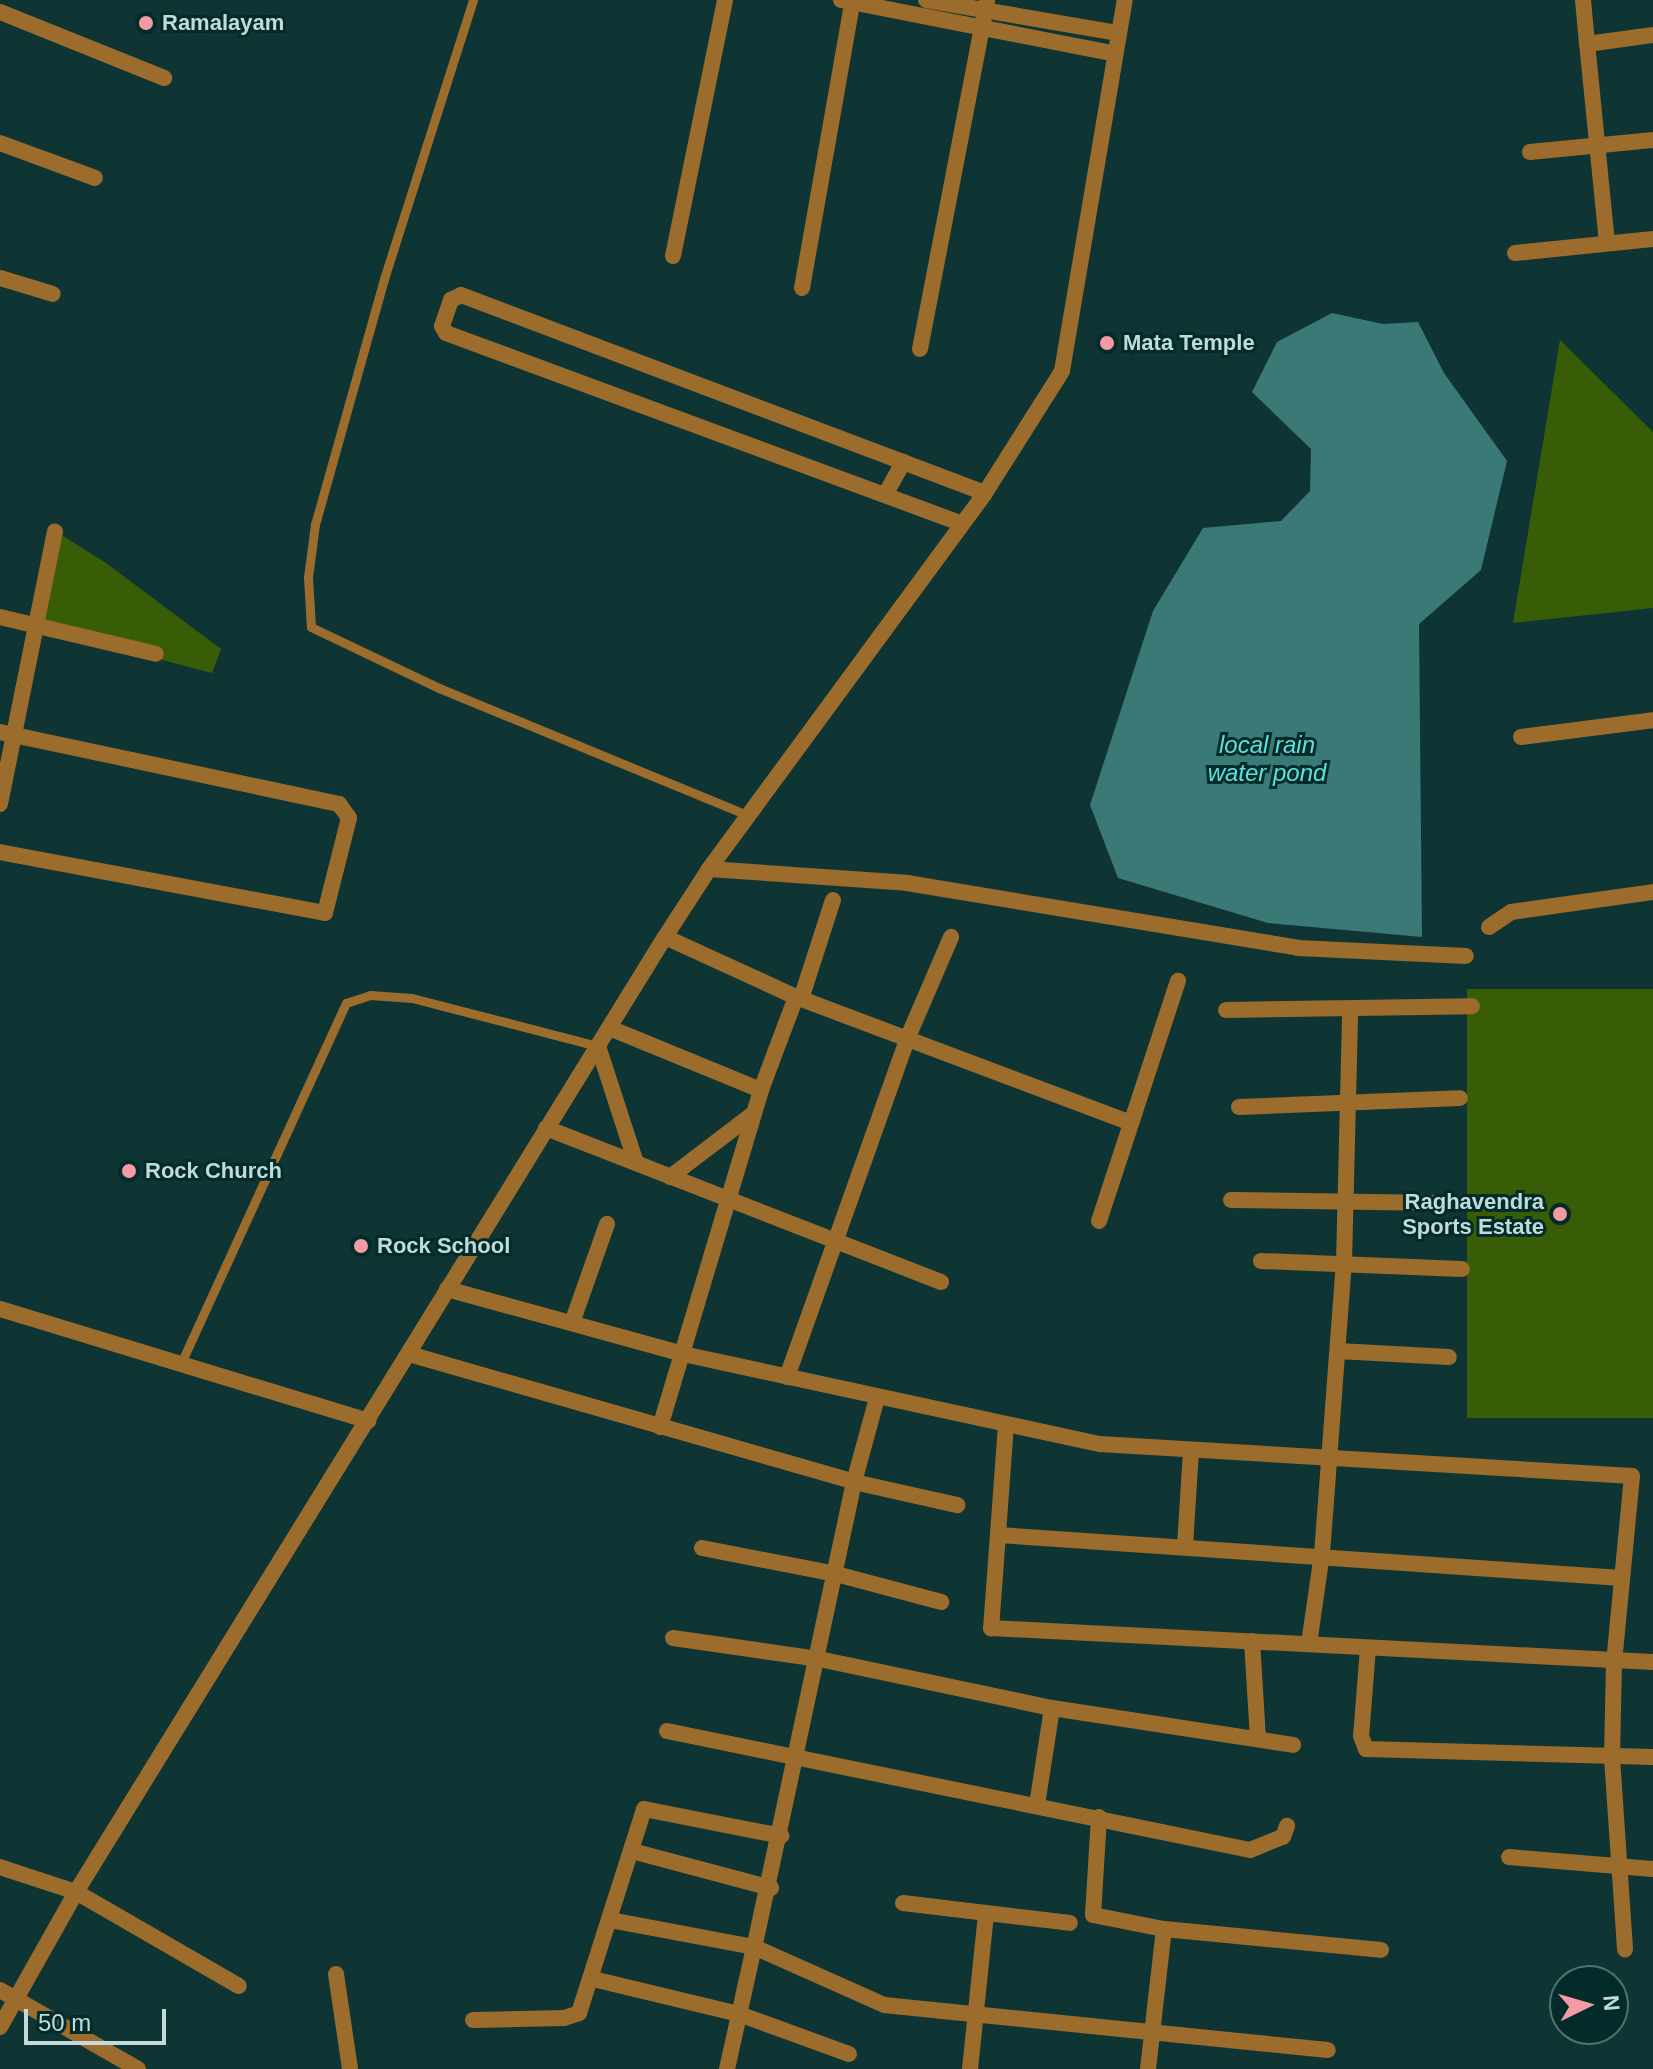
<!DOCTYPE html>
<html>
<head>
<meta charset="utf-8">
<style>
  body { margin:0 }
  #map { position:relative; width:1653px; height:2069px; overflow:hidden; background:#0e3534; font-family:Arial,sans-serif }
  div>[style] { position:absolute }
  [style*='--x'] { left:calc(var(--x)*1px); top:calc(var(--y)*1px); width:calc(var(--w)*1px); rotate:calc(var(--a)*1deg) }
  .green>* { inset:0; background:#385d06; transform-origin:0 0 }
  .water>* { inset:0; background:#3b7976 }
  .service>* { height:9px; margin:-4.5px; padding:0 4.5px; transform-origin:4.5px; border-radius:4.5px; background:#9b6c2c }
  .minor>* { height:16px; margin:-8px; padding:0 8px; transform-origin:8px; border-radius:8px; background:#9b6c2c }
  .tertiary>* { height:16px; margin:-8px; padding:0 8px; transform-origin:8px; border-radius:8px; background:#9b6c2c }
  .dots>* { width:22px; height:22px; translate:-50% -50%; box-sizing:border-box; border:4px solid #022b2a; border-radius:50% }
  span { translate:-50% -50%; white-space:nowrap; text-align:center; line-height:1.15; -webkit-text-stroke:6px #022b2a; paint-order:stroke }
  .poi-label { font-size:22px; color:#c2dbd9; font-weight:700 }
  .left { translate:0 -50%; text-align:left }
  .right { translate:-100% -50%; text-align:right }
  .water-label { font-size:24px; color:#5ee1dc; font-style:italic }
  .north { position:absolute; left:1549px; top:1965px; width:80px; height:80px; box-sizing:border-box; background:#022b2a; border:2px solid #4f7170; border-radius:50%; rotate:85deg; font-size:22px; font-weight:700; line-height:32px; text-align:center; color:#c2dbd9 }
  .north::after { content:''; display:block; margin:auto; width:28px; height:36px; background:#f49aa5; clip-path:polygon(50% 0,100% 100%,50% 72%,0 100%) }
  .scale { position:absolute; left:24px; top:2009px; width:142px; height:36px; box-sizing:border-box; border:4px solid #c2dbd9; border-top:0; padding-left:10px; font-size:24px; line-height:28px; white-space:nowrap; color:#c2dbd9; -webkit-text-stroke:6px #022b2a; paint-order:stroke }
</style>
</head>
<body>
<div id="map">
  <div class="green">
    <div style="clip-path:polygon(1560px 340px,1653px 432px,1653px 608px,1513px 623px)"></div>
    <div style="clip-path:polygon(55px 531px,106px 563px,221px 649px,212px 673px,33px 626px)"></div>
    <div style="left:1653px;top:989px;width:429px;height:186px;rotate:90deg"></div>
  </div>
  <div class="water">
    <div style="clip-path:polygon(1332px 313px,1383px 324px,1418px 322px,1444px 373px,1507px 461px,1481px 570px,1419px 624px,1422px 937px,1268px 923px,1118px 878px,1090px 805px,1153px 611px,1203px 528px,1281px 521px,1310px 491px,1311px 449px,1252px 392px,1277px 342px)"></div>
  </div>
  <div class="service">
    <div style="--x:473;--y:0;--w:293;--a:107.7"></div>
    <div style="--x:384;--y:279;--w:255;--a:105.7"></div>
    <div style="--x:315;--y:524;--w:53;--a:97.5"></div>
    <div style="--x:308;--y:577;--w:50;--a:86.6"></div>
    <div style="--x:311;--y:627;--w:142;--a:25.5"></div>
    <div style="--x:439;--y:688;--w:335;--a:22.4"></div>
    <div style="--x:182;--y:1361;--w:394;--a:-65.4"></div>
    <div style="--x:346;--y:1003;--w:25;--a:-18"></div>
    <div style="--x:370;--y:995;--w:42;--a:4.1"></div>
    <div style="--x:412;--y:998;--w:192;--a:14.5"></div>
  </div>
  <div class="minor">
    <div style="--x:841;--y:0;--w:279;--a:11.1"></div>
    <div style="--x:926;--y:0;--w:195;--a:9.8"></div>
    <div style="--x:1583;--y:0;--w:44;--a:84.8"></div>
    <div style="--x:0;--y:12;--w:177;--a:21.9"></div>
    <div style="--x:0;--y:143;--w:101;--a:20.2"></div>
    <div style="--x:1530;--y:152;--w:124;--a:-5.6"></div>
    <div style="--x:1607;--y:243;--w:200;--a:-95.7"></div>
    <div style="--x:1587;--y:44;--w:67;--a:-7.8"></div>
    <div style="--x:1515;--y:253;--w:139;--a:-5.8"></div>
    <div style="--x:673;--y:256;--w:261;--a:-78.5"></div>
    <div style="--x:0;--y:278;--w:55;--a:16.8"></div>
    <div style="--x:802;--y:288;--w:292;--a:-80"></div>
    <div style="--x:920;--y:349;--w:355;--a:-79.1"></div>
    <div style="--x:885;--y:495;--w:38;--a:-61"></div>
    <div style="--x:960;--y:523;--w:548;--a:-159.71"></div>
    <div style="--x:446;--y:333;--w:8;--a:-120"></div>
    <div style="--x:442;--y:326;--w:28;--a:-71"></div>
    <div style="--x:451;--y:300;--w:11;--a:-27"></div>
    <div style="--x:461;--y:295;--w:560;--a:20.7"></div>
    <div style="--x:0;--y:617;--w:160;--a:13.3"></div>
    <div style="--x:0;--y:732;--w:347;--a:12"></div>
    <div style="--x:339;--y:804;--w:17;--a:54"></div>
    <div style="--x:349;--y:818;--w:98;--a:104.2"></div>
    <div style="--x:325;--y:913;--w:331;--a:-169.4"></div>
    <div style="--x:1521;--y:737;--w:133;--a:-7.3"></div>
    <div style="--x:0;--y:804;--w:278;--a:-78.6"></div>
    <div style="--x:709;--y:869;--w:198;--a:4"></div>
    <div style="--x:907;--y:883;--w:396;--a:9.4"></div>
    <div style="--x:1298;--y:948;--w:168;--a:2.7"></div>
    <div style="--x:1489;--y:927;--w:27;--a:-34"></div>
    <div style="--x:1511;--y:912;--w:143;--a:-8"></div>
    <div style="--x:665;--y:937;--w:144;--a:24.6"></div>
    <div style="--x:796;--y:997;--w:358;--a:20.6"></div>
    <div style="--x:801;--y:999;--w:104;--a:-72.1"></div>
    <div style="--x:1226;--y:1010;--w:246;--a:-0.9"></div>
    <div style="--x:612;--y:1029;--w:161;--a:22.3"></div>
    <div style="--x:598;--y:1046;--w:123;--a:72"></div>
    <div style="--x:1239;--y:1107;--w:221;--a:-2.3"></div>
    <div style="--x:546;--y:1128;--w:424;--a:21.3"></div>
    <div style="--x:670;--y:1177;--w:106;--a:-37.3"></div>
    <div style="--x:1231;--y:1200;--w:226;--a:0.8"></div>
    <div style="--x:1099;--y:1221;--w:253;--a:-71.8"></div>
    <div style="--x:1261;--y:1261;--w:201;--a:2.3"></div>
    <div style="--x:447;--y:1289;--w:245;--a:15.4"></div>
    <div style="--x:683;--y:1354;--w:427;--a:12.2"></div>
    <div style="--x:1100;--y:1444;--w:533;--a:3.44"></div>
    <div style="--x:1632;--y:1476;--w:187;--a:95.5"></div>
    <div style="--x:1614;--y:1662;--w:96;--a:91.2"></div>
    <div style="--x:1612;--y:1758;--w:192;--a:86.1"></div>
    <div style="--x:0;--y:1309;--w:385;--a:16.9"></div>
    <div style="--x:573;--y:1320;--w:102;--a:-70.5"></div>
    <div style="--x:1338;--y:1351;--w:111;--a:3.1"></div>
    <div style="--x:409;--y:1354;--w:463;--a:16"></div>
    <div style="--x:854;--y:1482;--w:476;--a:102.1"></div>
    <div style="--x:754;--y:1947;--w:147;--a:-169.4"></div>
    <div style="--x:787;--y:1377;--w:361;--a:-70.4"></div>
    <div style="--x:908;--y:1037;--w:109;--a:-66.7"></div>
    <div style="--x:877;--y:1398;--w:87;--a:105.3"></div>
    <div style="--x:854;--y:1482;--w:106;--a:12.6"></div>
    <div style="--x:1006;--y:1425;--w:204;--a:94.2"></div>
    <div style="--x:991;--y:1628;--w:663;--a:2.94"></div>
    <div style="--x:660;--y:1427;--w:352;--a:-73.3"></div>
    <div style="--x:761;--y:1090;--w:99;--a:-69.4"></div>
    <div style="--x:999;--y:1535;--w:624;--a:3.95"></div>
    <div style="--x:1185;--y:1546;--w:96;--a:-86.4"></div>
    <div style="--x:702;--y:1548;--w:136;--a:11"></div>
    <div style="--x:836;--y:1574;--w:109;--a:14.9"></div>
    <div style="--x:673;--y:1638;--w:148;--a:8.2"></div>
    <div style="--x:819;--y:1659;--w:238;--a:11.9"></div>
    <div style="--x:1052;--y:1708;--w:244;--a:8.7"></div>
    <div style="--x:1252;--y:1641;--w:98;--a:86.5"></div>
    <div style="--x:1309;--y:1644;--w:91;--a:-81.8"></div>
    <div style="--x:1322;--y:1554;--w:292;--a:-85.7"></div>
    <div style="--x:1344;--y:1263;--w:254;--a:-88.6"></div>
    <div style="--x:1368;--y:1648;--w:88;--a:94.5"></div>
    <div style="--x:1361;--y:1736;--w:14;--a:69"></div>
    <div style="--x:1366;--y:1749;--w:287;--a:1.6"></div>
    <div style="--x:667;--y:1731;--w:595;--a:11.54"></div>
    <div style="--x:1250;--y:1850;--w:35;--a:-22"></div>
    <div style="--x:1283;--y:1837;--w:12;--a:-70"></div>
    <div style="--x:1037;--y:1805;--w:98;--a:-81.2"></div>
    <div style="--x:1099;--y:1817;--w:98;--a:93.5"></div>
    <div style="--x:1093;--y:1915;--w:72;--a:11.2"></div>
    <div style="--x:1164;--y:1929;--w:218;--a:5.5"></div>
    <div style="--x:632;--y:1851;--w:144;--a:14.9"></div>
    <div style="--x:1509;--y:1857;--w:144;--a:4.8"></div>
    <div style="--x:0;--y:1867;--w:80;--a:18.2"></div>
    <div style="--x:76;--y:1892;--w:188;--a:30"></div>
    <div style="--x:903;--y:1903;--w:168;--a:6.8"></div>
    <div style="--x:336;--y:1974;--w:96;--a:81.6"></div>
    <div style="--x:593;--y:1979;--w:150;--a:13.5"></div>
    <div style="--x:739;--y:2014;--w:117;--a:20"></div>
    <div style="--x:0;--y:1990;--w:159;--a:29.8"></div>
    <div style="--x:473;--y:2020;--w:91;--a:-1.3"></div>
    <div style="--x:564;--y:2018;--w:16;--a:-18"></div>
    <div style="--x:579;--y:2013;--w:214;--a:-72.3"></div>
    <div style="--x:644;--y:1809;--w:140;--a:11.1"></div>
    <div style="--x:727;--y:2069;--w:125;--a:-77.5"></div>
    <div style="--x:754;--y:1947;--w:142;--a:24"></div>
    <div style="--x:884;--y:2005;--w:446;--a:5.8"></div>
    <div style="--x:970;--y:2069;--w:157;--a:-84.1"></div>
    <div style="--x:1148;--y:2069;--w:141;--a:-83.5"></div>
  </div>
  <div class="tertiary">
    <div style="--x:0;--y:2027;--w:155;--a:-60.6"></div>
    <div style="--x:76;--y:1892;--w:1122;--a:-58.34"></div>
    <div style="--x:665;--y:937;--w:81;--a:-57.1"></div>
    <div style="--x:709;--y:869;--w:466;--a:-53.7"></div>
    <div style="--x:985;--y:493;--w:144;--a:-57.7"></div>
    <div style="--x:1062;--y:371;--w:376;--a:-80.4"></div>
  </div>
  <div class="dots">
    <div style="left:146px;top:23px;background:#f49aa5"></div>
    <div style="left:1107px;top:343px;background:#f49aa5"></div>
    <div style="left:129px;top:1171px;background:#f49aa5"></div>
    <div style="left:1560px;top:1214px;background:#f49aa5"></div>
    <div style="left:361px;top:1246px;background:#f49aa5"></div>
  </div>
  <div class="poi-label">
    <span class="left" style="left:162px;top:23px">Ramalayam</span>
    <span class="left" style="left:1123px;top:343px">Mata Temple</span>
    <span class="left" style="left:145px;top:1171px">Rock Church</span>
    <span class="right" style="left:1544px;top:1214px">Raghavendra<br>Sports Estate</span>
    <span class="left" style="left:377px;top:1246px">Rock School</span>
  </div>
  <div class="water-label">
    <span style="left:1267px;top:759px">local rain<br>water pond</span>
  </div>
  <div class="north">N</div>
  <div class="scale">50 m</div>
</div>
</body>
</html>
